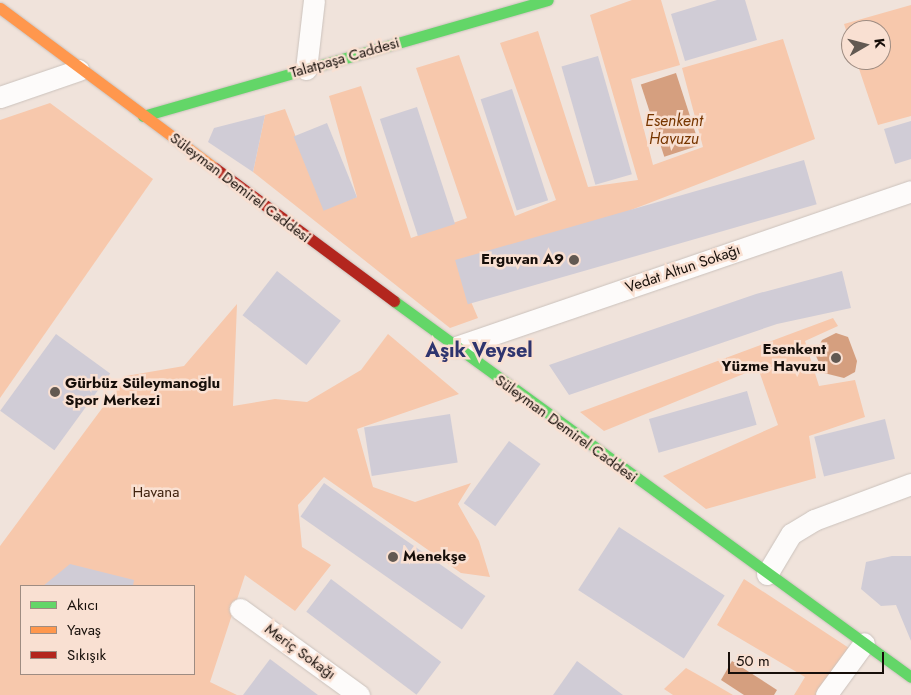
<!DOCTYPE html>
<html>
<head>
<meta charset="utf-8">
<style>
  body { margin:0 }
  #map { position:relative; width:911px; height:695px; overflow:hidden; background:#f0e3db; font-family:Jost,sans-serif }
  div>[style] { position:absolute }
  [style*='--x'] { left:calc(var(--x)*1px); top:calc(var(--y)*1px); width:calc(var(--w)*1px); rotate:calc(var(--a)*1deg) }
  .green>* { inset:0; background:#f7c8ac }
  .water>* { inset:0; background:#d59f7f; transform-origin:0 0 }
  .building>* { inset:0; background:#d0ccd6; transform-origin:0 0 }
  .roads { filter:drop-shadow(0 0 1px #cbc2bc) drop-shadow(0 0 1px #cbc2bc) }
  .street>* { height:21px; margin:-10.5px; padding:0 10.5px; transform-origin:10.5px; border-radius:10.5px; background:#fdfbfa }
  .fast>* { height:11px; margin:-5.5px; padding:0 5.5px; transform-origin:5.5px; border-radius:5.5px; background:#63d668 }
  .slow>* { height:11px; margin:-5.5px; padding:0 5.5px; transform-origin:5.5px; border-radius:5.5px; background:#ff974d }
  .jam>* { height:11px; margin:-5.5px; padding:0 5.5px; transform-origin:5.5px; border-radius:5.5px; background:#b3261e }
  .dots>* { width:14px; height:14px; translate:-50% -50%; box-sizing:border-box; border:2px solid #f9e0d2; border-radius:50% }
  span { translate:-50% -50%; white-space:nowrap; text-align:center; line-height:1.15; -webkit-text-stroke:5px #f9e0d2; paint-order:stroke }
  .street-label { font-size:15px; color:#160e09 }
  .poi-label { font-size:15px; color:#160e09; font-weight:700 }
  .right { translate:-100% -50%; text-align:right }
  .left { translate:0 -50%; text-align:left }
  .park-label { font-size:15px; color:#3f220f }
  .water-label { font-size:16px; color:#773600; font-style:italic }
  .district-label { font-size:20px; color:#2f346e; font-weight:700 }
  .legend { position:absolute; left:20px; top:585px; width:175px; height:90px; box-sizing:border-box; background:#f9e0d2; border:1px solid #9e8c82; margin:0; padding:6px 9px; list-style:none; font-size:15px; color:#160e09 }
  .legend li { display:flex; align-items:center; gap:10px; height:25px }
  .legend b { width:25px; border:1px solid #9e8c82 }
  .north { position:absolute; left:841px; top:20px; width:50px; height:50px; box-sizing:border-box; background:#f9e0d2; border:1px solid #9e8c82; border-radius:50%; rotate:82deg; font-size:14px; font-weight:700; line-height:20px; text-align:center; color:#160e09 }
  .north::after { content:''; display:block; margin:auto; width:18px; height:22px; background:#625952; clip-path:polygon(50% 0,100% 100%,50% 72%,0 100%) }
  .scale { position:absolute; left:728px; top:652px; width:156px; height:22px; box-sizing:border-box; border:2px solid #160e09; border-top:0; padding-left:6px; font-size:15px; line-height:18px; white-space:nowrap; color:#160e09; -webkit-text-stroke:4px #f9e0d2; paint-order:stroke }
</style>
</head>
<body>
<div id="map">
  <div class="green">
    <div style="clip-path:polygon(632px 0,661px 0,680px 65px,631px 79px,653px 165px,703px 147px,682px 68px,783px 39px,815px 139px,460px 276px,478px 318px,450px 328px,253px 172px,265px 115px,285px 109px,324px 209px,357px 197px,329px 96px,361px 86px,411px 238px,467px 218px,416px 68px,459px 55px,515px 216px,556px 200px,500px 43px,538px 31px,588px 187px,638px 180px,590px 15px)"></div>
    <div style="clip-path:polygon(911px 5px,911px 116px,878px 125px,856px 60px,881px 60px,881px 30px,851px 30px,851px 45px,844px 24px)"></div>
    <div style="clip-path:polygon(50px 103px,153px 179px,0 398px,0 120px)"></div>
    <div style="clip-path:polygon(evenodd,237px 304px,233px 406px,275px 399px,307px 402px,361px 370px,388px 334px,459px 394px,357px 429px,373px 487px,415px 502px,471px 483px,458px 504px,479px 541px,490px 577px,461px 573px,324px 477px,298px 505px,302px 547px,331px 565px,295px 611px,245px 575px,210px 682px,237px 695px,0 695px,0 546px,126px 376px,184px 366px,237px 304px,21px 586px,194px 586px,194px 674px,21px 674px,21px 586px)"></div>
    <div style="clip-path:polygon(833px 318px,838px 326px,805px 341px,819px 386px,855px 380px,865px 417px,809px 436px,816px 478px,706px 509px,663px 476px,778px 425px,758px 368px,604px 431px,580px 412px)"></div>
    <div style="clip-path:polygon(744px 579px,852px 650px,819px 695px,794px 695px,805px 677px,717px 625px)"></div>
    <div style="clip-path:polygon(686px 668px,709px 681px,733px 695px,673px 695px,664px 689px)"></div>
  </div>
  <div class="water">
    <div style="left:676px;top:73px;width:76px;height:37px;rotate:72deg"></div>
    <div style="clip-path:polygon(836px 333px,848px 337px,857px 361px,855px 372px,844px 378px,824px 373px,815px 354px,822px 340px)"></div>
    <div style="clip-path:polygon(732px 661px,777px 690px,774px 695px,744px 695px,721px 680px)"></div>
  </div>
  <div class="building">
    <div style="clip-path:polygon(717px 0,745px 0,757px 40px,685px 61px,671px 14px)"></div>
    <div style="left:598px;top:56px;width:123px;height:38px;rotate:74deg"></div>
    <div style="left:512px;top:89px;width:117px;height:33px;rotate:72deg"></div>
    <div style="left:417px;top:107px;width:123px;height:39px;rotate:72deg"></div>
    <div style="clip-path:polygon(265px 115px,253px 172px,208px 142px,214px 128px)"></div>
    <div style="clip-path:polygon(911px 121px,911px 159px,895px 164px,884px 129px)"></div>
    <div style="left:327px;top:123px;width:80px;height:36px;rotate:68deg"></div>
    <div style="left:804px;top:160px;width:46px;height:363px;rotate:74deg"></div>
    <div style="left:277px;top:271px;width:81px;height:56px;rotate:38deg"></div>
    <div style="clip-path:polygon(842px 271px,851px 308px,777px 324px,569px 395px,549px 365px,756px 294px)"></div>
    <div style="left:56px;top:334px;width:67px;height:95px;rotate:36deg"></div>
    <div style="left:747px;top:391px;width:35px;height:102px;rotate:74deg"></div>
    <div style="left:450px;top:414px;width:49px;height:87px;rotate:81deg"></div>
    <div style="left:885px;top:419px;width:41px;height:73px;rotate:76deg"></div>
    <div style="left:509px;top:441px;width:39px;height:77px;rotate:36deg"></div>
    <div style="left:324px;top:483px;width:197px;height:41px;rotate:35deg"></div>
    <div style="left:619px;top:527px;width:126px;height:75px;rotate:33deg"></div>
    <div style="clip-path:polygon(892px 556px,911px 556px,911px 641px,896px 605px,881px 606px,861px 589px,866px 562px)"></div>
    <div style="clip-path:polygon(70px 564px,134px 580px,133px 586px,43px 586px)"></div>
    <div style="left:331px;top:579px;width:138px;height:41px;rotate:37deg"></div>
    <div style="clip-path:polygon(270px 659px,318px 695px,243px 695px)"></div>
    <div style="clip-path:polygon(577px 661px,623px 695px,553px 695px)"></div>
  </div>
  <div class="roads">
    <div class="street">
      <div style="--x:306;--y:69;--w:69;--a:-83.4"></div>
      <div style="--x:0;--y:97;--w:83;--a:-18.9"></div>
      <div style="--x:456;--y:347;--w:481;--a:-18.9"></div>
      <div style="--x:767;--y:574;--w:47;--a:-59"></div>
      <div style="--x:791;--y:534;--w:27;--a:-31"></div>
      <div style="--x:814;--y:520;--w:103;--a:-20.4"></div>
      <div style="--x:240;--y:609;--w:147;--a:35.9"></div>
      <div style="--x:826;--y:695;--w:64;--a:-53.8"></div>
    </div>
    <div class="fast">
      <div style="--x:143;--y:116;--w:421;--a:-16"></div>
      <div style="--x:394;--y:301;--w:639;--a:36.03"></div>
    </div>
    <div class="slow">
      <div style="--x:0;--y:8;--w:268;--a:36.7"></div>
    </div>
    <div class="jam">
      <div style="--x:215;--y:168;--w:223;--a:36.6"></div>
    </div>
  </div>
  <div class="dots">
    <div style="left:574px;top:260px;background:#625952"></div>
    <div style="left:836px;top:358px;background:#625952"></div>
    <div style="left:55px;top:392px;background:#625952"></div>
    <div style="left:393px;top:557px;background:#625952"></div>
  </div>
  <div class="street-label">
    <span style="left:345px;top:58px;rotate:-16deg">Talatpaşa Caddesi</span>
    <span style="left:240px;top:188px;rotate:37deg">Süleyman Demirel Caddesi</span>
    <span style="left:683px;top:269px;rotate:-19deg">Vedat Altun Sokağı</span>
    <span style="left:566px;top:429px;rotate:36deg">Süleyman Demirel Caddesi</span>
    <span style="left:300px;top:652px;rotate:36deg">Meriç Sokağı</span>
  </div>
  <div class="poi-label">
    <span class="right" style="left:564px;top:260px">Erguvan A9</span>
    <span class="right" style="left:826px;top:358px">Esenkent<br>Yüzme Havuzu</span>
    <span class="left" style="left:65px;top:392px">Gürbüz Süleymanoğlu<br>Spor Merkezi</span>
    <span class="left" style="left:403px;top:557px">Menekşe</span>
  </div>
  <div class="park-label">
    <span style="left:156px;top:493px">Havana</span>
  </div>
  <div class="water-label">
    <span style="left:674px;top:130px">Esenkent<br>Havuzu</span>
  </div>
  <div class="district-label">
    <span style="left:479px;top:350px">Aşık Veysel</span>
  </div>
  <ul class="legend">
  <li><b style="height:6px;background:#63d668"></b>Akıcı</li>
  <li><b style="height:6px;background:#ff974d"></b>Yavaş</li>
  <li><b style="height:6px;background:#b3261e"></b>Sıkışık</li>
  </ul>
  <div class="north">K</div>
  <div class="scale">50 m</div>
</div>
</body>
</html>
